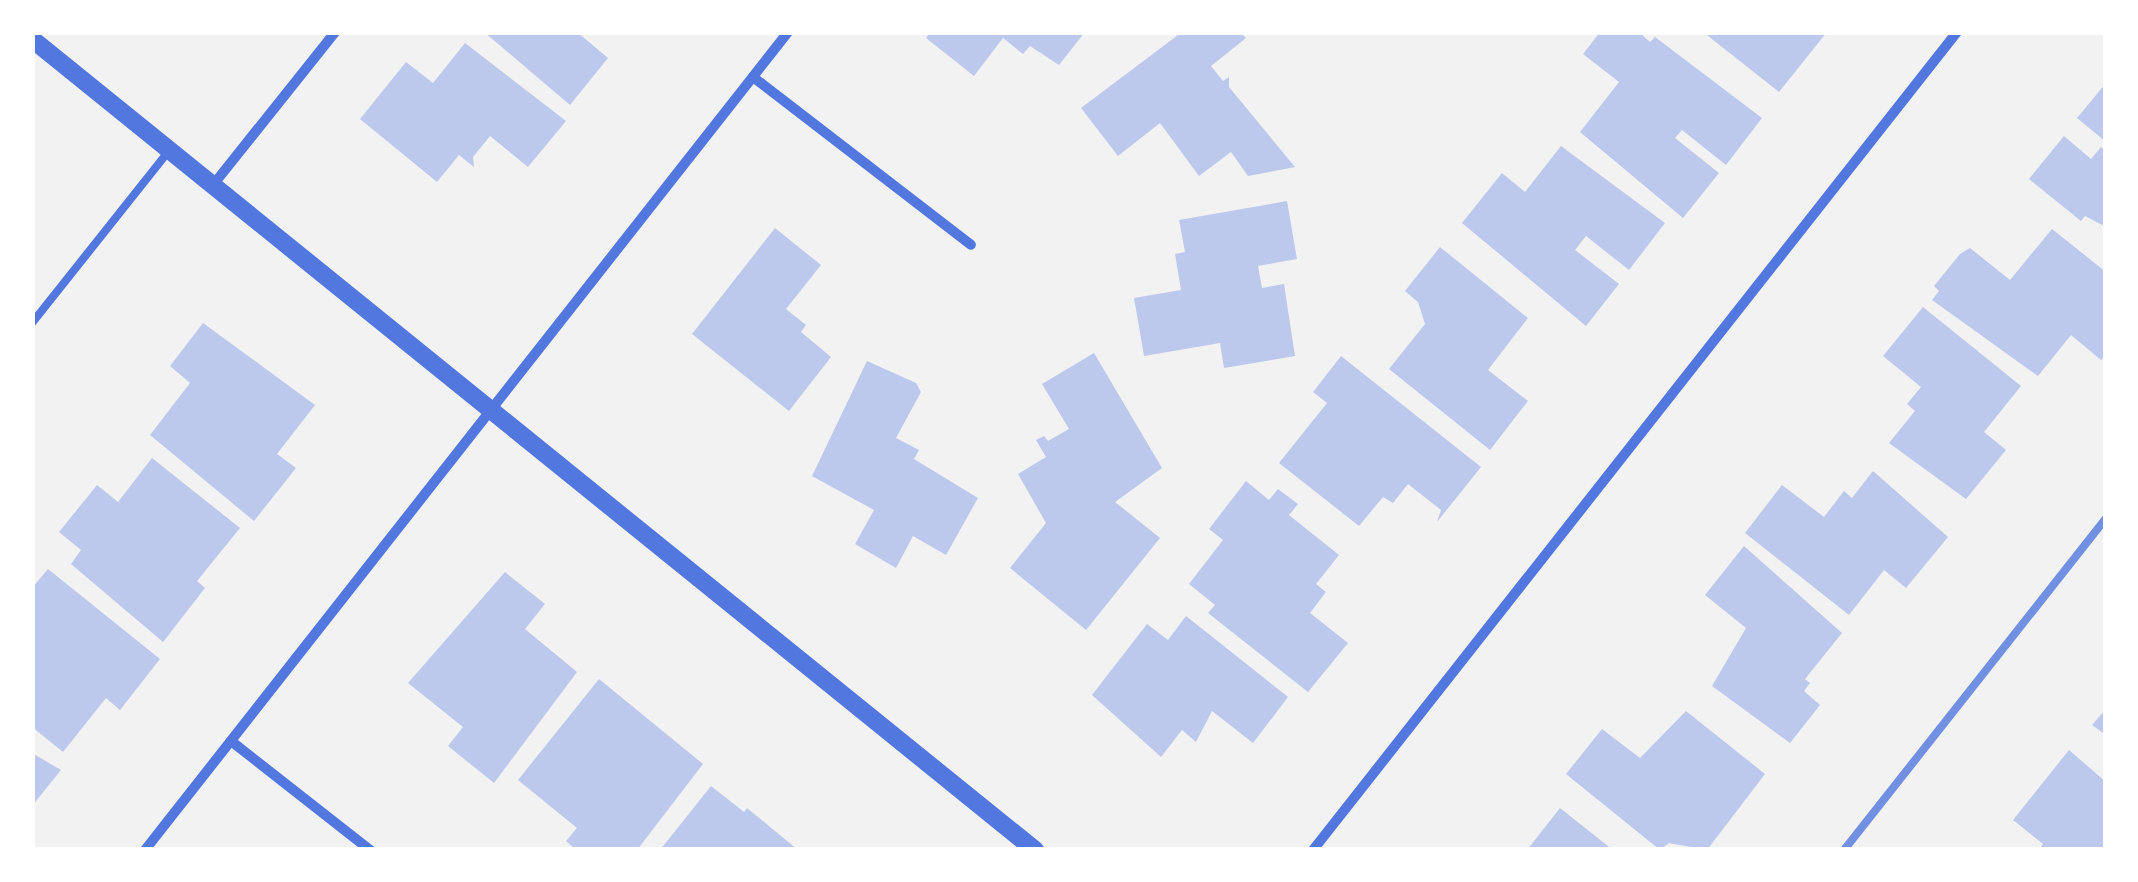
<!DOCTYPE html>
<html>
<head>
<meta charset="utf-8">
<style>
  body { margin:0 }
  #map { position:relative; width:2138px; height:882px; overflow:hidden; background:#f2f2f2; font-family:"Asap Condensed",sans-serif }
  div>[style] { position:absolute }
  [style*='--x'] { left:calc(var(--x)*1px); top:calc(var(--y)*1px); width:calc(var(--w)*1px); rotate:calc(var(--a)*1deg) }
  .building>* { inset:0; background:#bdc9ec }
  .service>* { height:8px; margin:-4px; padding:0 4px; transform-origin:4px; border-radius:4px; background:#5277de }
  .minor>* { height:10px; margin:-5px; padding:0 5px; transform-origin:5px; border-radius:5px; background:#5277de }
  .tertiary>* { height:18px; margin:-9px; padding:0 9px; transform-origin:9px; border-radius:9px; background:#5277de }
  .rail>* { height:8px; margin:-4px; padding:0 4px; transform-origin:4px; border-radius:4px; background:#7290e2 }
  span { translate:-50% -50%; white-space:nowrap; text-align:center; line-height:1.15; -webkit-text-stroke:10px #fff; paint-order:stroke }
  .frame { position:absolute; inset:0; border:35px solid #fff; pointer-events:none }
</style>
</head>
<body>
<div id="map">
  <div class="building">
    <div style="clip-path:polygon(484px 32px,577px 32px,608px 58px,570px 105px)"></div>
    <div style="clip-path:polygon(930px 32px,1085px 32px,1059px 65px,1030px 46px,1023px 54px,1003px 38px,974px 76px,926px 38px)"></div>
    <div style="clip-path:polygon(1182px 32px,1240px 32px,1246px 38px,1211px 66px,1223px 81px,1229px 77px,1229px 87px,1295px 167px,1248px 176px,1231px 152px,1199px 176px,1160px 123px,1118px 156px,1081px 108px)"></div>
    <div style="clip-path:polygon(1600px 32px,1639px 32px,1650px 42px,1655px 37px,1762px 118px,1726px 165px,1682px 130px,1675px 138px,1719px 173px,1683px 218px,1580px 132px,1619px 82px,1583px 54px)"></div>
    <div style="clip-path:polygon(1703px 32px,1827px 32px,1779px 92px)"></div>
    <div style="clip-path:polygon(465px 43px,566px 121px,528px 167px,490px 136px,473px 157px,474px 167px,459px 155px,437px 182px,360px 119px,406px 62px,433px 83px)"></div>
    <div style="clip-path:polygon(2106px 83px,2106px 142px,2077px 118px)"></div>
    <div style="clip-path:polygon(2064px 136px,2091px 159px,2101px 147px,2106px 151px,2106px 227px,2085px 216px,2081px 221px,2029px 179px)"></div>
    <div style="clip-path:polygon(1561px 146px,1665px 223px,1629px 270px,1586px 236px,1575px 250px,1619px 284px,1586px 326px,1462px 223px,1502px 173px,1525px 192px)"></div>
    <div style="clip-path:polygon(1287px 201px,1297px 259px,1258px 266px,1262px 288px,1284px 284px,1295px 356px,1224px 368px,1220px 343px,1144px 356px,1134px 298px,1181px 290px,1175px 254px,1185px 252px,1179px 220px)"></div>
    <div style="clip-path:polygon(775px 228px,821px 265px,786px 309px,806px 325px,801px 332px,831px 357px,789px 411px,692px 334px)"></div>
    <div style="clip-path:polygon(2052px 229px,2106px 272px,2106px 355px,2101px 360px,2071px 335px,2038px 376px,1932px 300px,1939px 291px,1934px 286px,1960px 254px,1970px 248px,2010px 280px)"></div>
    <div style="clip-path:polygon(1440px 247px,1528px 318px,1488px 370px,1528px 401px,1490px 450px,1389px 369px,1425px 324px,1418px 302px,1405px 291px)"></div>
    <div style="clip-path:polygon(1923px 307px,2021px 386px,1984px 432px,2006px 450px,1966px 499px,1889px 443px,1915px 411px,1907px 404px,1921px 387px,1883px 356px)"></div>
    <div style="clip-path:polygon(203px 323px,315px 405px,277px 454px,296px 468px,254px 521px,150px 435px,190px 383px,170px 366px)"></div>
    <div style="clip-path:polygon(1094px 353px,1162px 468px,1115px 502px,1160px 538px,1086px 630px,1010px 568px,1046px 523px,1018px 474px,1046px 457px,1036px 440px,1044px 436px,1048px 441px,1069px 429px,1042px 384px)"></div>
    <div style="clip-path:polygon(1341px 356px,1481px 467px,1437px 522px,1441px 510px,1408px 484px,1393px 503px,1383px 497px,1359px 526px,1279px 463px,1327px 403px,1313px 392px)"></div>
    <div style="clip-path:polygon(867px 361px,916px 383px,921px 392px,896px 438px,919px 450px,914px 459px,978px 498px,946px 555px,913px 536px,896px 568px,855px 544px,874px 510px,812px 476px)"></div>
    <div style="clip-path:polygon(152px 458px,240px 528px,197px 581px,205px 588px,163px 642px,71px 564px,81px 550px,59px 532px,97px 485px,118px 502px)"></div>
    <div style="clip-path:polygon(1873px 471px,1948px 537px,1906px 588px,1884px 570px,1849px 615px,1745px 533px,1782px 485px,1824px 517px,1844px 491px,1852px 498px)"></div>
    <div style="clip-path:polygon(1246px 481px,1269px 500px,1278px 489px,1298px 504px,1289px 515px,1339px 555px,1316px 584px,1326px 592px,1310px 613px,1348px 643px,1308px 692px,1208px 613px,1215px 605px,1189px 584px,1223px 540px,1209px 529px)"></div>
    <div style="clip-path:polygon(1744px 546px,1842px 633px,1805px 679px,1810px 683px,1804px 691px,1820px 705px,1790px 743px,1712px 686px,1746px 628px,1705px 595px)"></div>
    <div style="clip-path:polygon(48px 569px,160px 659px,120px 710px,106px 698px,63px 752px,32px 727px,32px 588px)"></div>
    <div style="clip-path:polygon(505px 572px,545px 604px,525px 629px,577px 672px,494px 783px,448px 746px,463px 727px,408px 683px)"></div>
    <div style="clip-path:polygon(1186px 616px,1288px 697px,1253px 743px,1212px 711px,1196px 742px,1182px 730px,1161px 757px,1092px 695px,1147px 624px,1168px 640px)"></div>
    <div style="clip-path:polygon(599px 679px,703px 764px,637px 850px,576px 850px,566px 841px,577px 828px,518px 780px)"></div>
    <div style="clip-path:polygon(2106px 709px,2106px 735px,2092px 725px)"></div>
    <div style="clip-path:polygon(1686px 711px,1765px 774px,1707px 850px,1669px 843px,1660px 850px,1566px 774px,1602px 729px,1640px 758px)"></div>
    <div style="clip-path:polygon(2069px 750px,2106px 782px,2106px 850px,2039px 850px,2043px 844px,2013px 820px)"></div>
    <div style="clip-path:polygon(32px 753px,61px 770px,32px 806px)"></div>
    <div style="clip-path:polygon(711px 786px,744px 812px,747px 808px,798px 850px,660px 850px)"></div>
    <div style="clip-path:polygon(1560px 808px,1613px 850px,1527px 850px)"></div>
  </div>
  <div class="service">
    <div style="--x:32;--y:323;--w:220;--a:-51.5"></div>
  </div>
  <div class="minor">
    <div style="--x:753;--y:77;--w:275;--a:37.6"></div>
    <div style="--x:213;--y:185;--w:196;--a:-51.4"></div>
    <div style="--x:231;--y:741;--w:177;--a:38.1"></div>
    <div style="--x:145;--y:850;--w:1040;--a:-51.83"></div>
    <div style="--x:1313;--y:850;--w:1041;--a:-51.79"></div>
  </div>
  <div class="tertiary">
    <div style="--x:32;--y:39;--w:1290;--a:38.96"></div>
  </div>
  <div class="rail">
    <div style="--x:1844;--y:850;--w:423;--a:-51.7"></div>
  </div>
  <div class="frame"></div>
</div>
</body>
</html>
